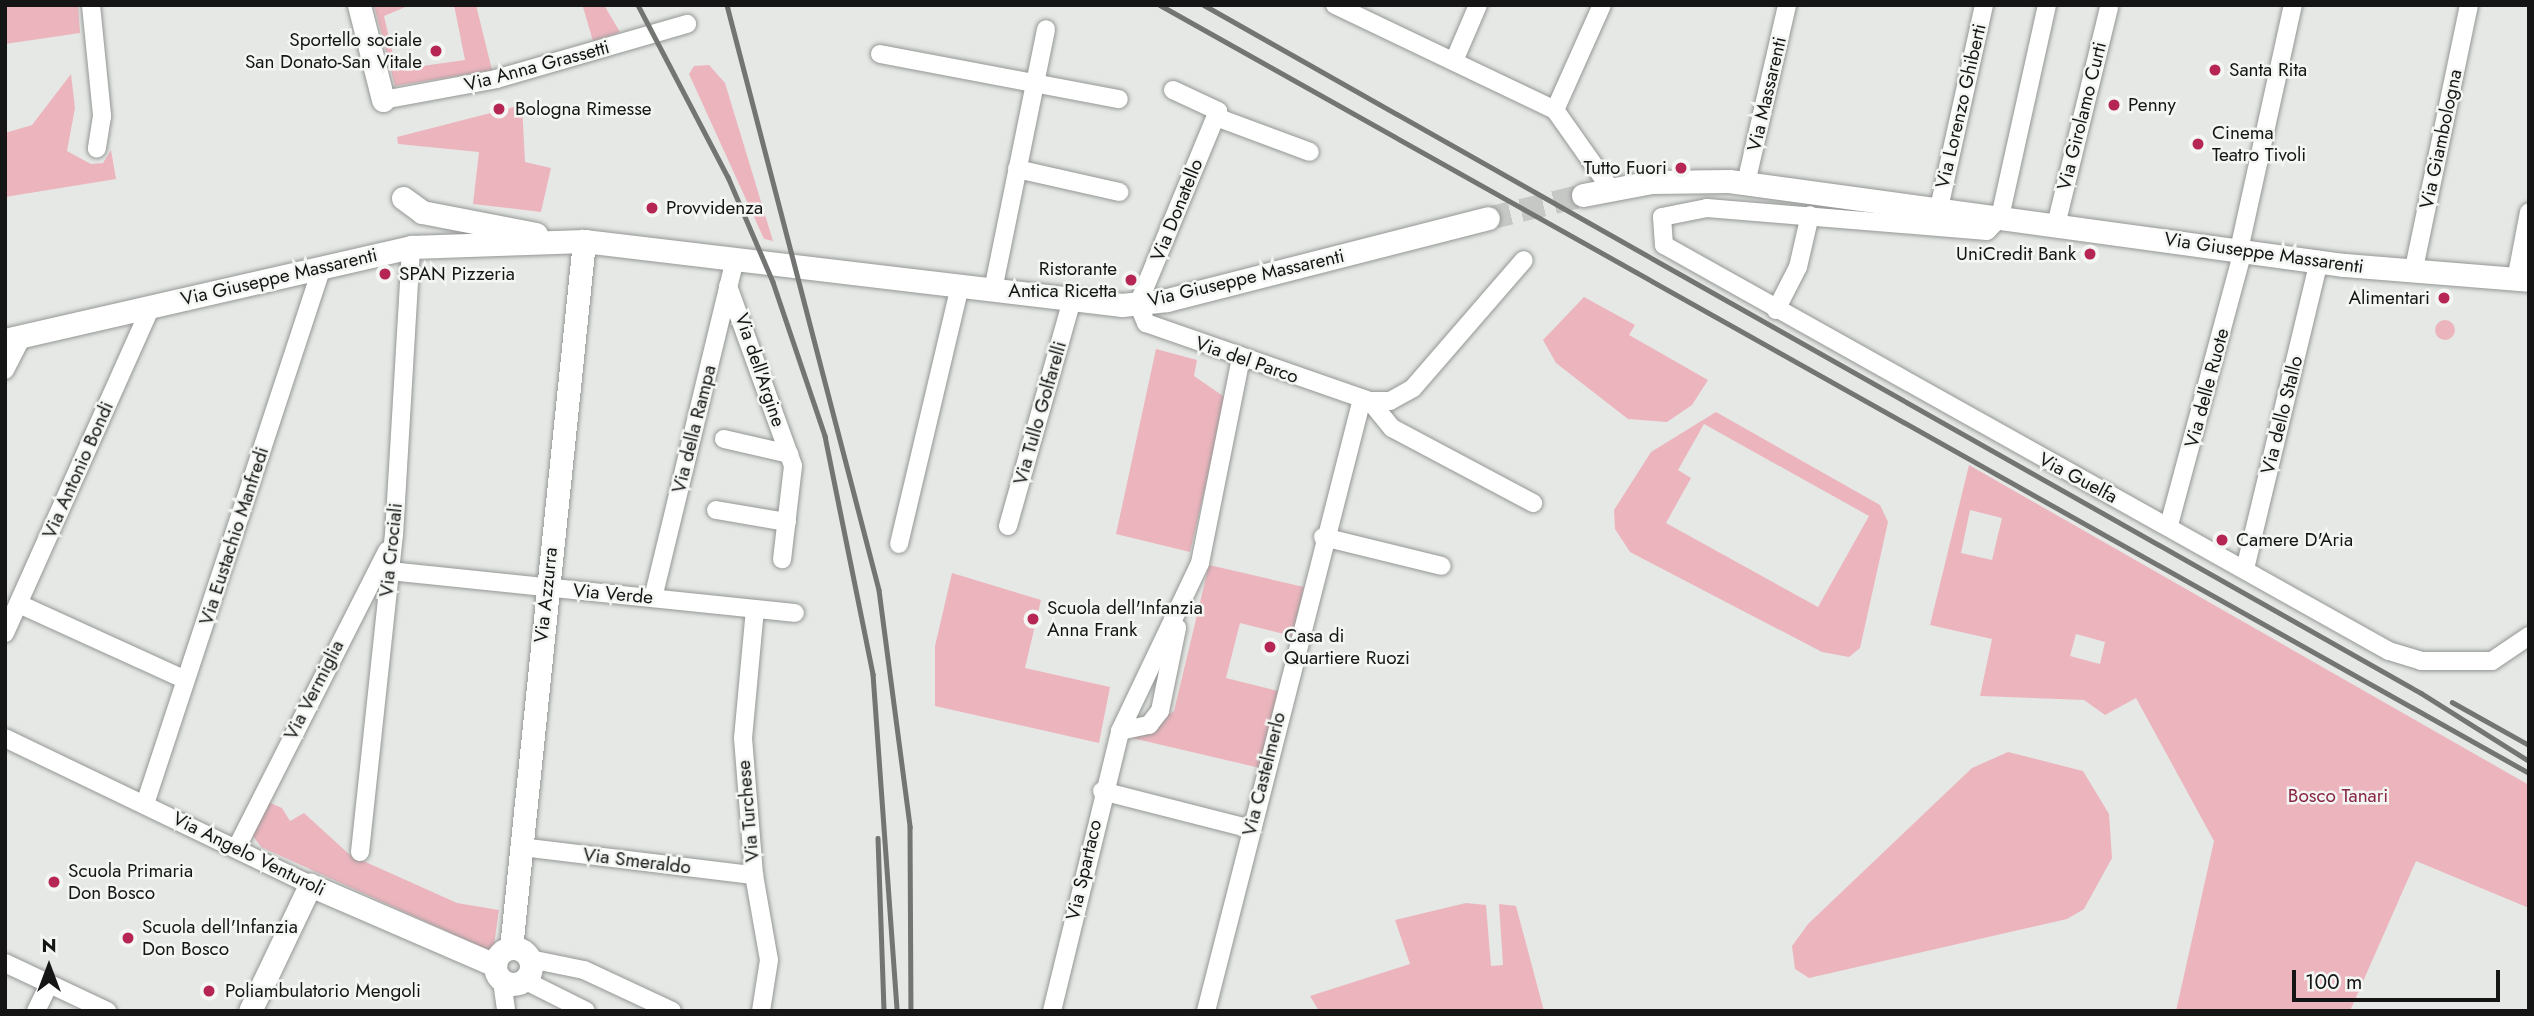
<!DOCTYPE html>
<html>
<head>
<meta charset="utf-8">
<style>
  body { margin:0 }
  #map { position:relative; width:2534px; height:1016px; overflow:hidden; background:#e5e8e5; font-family:Jost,sans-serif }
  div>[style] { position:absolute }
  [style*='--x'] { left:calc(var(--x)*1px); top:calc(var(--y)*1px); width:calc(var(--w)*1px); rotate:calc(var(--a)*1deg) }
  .green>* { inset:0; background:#ecb5be }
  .round { border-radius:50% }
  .major-tunnel>* { height:23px; margin-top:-11.5px; transform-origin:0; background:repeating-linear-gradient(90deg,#c6c8c6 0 23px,transparent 0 34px) }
  .roads { filter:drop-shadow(0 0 2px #949794) drop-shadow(0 0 2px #949794) }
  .minor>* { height:18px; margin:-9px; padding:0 9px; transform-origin:9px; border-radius:9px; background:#fff }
  .major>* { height:23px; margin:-11.5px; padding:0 11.5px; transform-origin:11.5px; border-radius:11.5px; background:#fff }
  .major>.ring { margin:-11.5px; padding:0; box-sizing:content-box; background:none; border:23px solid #fff; border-radius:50% }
  .rail>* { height:4.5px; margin:-2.25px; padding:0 2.25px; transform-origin:2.25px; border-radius:2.25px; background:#737573 }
  .dots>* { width:19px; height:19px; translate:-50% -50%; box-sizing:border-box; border:4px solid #f3f6f3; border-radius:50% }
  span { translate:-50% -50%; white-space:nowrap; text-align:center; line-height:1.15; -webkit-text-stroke:5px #f3f6f3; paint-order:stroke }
  .poi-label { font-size:19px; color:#141514 }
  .right { translate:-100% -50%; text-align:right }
  .left { translate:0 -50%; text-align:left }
  .street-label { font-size:19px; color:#141514 }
  .park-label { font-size:19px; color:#8b2544 }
  .frame { position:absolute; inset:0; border:7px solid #141514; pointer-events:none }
  .north { position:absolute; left:14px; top:932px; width:70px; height:70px; -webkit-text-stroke:5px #f3f6f3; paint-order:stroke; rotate:0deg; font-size:19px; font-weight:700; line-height:28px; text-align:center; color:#141514 }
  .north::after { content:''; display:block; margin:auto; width:24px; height:32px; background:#141514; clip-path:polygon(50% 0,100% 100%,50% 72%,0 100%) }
  .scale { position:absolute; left:2292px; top:970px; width:208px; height:32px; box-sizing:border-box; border:4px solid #141514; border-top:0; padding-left:9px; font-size:21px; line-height:24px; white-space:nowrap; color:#141514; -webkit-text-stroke:5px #f3f6f3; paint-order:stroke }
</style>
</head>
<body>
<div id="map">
  <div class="green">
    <div style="clip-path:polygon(5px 5px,78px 5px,80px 33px,5px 44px)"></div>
    <div style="clip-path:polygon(374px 5px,410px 5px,384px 16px,394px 59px,413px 58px,415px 67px,465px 60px,454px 5px,476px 5px,492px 70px,395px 86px)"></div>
    <div style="clip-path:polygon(567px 5px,604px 5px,620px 32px,593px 41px,583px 7px)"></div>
    <div style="clip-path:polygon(709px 65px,725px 83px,773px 241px,764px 239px,689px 74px,694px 66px)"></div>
    <div style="clip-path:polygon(71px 74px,75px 108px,67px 151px,91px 164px,103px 163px,111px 150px,116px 179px,5px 197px,5px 133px,32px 125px)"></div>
    <div style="clip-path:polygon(522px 105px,525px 162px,551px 168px,541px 212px,473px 204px,479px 152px,398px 144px,397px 137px)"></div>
    <div style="clip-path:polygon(1584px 297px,1635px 325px,1629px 335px,1708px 380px,1692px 405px,1667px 422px,1628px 419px,1556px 363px,1543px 340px)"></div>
    <div class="round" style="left:2435px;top:320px;width:20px;height:20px"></div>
    <div style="clip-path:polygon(1156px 349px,1197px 360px,1194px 376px,1226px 398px,1190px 552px,1116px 534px)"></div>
    <div style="clip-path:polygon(evenodd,1716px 412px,1880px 505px,1888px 522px,1860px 648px,1849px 657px,1822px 652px,1630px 552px,1615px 529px,1614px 510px,1651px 452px,1716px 412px,1704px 424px,1869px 516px,1818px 607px,1666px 523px,1691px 478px,1678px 470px,1704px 424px)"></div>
    <div style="clip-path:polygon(evenodd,1969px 465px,2529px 785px,2529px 908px,2416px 861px,2350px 1011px,2176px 1011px,2214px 841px,2136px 698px,2105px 715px,2084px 700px,1980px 696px,1992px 639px,1930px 625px,1969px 465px,1970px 510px,2002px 518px,1992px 560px,1961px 553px,1970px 510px,1969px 465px,2076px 634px,2105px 642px,2100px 664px,2070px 656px,2076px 634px)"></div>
    <div style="clip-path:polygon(1209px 565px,1304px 587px,1292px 636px,1240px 623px,1226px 678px,1278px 691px,1260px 768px,1132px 738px,1174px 711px)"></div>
    <div style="clip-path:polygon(952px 573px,1041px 600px,1025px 668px,1110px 687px,1099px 743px,935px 706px,935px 646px)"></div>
    <div style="clip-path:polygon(2008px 752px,2083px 771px,2109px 814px,2112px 858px,2084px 909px,2067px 919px,1809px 978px,1795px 969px,1792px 946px,1808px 924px,1972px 768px)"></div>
    <div style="clip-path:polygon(261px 799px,282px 808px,290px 821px,304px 813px,350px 855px,457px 903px,499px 910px,493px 952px,261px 847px,248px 829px)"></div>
    <div style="clip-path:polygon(1466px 903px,1486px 905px,1491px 966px,1503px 965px,1499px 904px,1516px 906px,1544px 1011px,1319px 1011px,1310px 996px,1410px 964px,1395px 920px)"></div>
  </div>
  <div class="major-tunnel">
    <div style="--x:1488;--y:218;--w:98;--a:-13.6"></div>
  </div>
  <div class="roads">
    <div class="minor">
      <div style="--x:91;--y:5;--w:112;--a:84.3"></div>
      <div style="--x:102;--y:116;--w:33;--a:99"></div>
      <div style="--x:1335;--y:5;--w:244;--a:25.5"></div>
      <div style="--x:1555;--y:110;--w:95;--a:54.8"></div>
      <div style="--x:2047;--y:5;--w:217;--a:102.5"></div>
      <div style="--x:2000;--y:217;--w:19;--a:133"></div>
      <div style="--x:1987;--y:231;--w:281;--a:-175.3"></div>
      <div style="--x:1707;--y:208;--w:46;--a:168.7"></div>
      <div style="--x:1662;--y:217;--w:28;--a:86"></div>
      <div style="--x:1664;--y:245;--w:831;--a:29.25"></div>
      <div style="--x:2389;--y:651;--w:34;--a:17"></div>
      <div style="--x:2421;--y:661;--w:71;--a:0"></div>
      <div style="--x:2492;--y:661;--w:45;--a:-34"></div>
      <div style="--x:880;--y:54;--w:243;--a:10.7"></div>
      <div style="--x:1454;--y:61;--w:61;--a:-66.8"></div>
      <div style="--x:1173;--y:90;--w:50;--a:25"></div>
      <div style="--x:1218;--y:111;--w:209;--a:112.5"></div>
      <div style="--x:1138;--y:304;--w:21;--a:67"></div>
      <div style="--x:1146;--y:323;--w:237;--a:19.2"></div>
      <div style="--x:1370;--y:401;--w:35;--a:51"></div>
      <div style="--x:1392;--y:428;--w:160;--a:28"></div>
      <div style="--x:383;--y:100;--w:115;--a:-10.5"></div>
      <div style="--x:496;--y:79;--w:199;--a:-16.1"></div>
      <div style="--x:1555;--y:110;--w:115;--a:-65.9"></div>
      <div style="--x:1216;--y:117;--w:100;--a:20.4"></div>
      <div style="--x:1017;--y:169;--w:105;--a:12.7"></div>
      <div style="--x:1746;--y:183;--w:183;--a:-77"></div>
      <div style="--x:1939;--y:208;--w:208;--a:-77.5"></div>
      <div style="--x:2056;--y:225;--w:224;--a:-76.3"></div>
      <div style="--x:2239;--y:250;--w:251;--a:-77.6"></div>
      <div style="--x:2413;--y:273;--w:274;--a:-78.2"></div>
      <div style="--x:2516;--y:280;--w:69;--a:-79.2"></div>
      <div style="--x:728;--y:286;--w:191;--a:70.1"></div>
      <div style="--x:793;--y:466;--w:94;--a:96.7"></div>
      <div style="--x:993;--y:290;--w:266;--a:-78.5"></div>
      <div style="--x:1776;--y:310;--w:48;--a:-62.9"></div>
      <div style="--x:1798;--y:267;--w:53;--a:-77"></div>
      <div style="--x:5;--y:370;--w:38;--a:-63"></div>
      <div style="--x:1370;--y:401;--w:20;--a:0"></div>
      <div style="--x:1390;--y:401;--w:26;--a:-29"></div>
      <div style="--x:1413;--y:388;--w:169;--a:-49.1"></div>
      <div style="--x:724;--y:439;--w:67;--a:13"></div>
      <div style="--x:716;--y:510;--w:72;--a:9.6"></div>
      <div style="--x:2169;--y:525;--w:284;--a:-74.9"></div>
      <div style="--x:1008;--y:526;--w:235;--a:-74.2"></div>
      <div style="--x:1323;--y:537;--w:122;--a:13.7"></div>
      <div style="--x:899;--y:544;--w:265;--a:-76.7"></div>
      <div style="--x:2245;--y:569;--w:318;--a:-76.5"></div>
      <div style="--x:389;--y:571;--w:408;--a:5.9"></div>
      <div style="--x:653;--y:598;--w:349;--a:-76.4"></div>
      <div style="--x:19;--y:604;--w:183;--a:24.5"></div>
      <div style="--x:755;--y:609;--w:130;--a:95.3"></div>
      <div style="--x:743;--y:738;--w:137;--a:85.4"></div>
      <div style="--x:754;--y:875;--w:86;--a:80"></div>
      <div style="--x:769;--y:960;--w:52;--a:98.9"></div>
      <div style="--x:5;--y:633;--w:358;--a:-65.9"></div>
      <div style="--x:1120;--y:731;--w:30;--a:-12"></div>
      <div style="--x:1149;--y:725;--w:18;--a:-52"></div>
      <div style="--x:1160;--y:711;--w:85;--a:-78.4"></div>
      <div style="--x:5;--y:738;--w:339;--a:25.7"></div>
      <div style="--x:1102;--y:791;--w:154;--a:14.3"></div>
      <div style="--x:145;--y:804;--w:565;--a:-71.76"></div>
      <div style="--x:237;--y:847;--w:332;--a:-63.1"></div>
      <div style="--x:521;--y:847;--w:235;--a:6.9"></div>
      <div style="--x:360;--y:852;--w:319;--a:-83.9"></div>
      <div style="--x:394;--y:535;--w:289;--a:-86.6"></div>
      <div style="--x:530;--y:959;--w:55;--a:11.5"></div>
      <div style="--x:584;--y:970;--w:97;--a:25"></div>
      <div style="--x:5;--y:963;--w:113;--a:25.2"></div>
      <div style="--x:524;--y:980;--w:69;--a:26.6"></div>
      <div style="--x:502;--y:981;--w:30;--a:82"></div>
      <div style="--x:36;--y:1011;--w:30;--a:-64"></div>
      <div style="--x:1052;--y:1011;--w:288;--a:-76.3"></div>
      <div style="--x:1120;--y:731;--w:186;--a:-64.5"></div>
      <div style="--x:1200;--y:563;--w:209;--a:-78.7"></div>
      <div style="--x:1206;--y:1011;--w:632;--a:-75.7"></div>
    </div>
    <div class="major">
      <div style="--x:359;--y:5;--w:98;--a:75.8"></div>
      <div style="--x:1583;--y:195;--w:70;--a:-10.7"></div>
      <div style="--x:1652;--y:182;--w:77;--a:-0.7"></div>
      <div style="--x:1729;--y:181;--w:621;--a:7.78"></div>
      <div style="--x:2344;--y:265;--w:186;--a:4.6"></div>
      <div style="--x:403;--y:198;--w:24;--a:36"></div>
      <div style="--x:422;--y:212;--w:116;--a:10.9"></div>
      <div style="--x:5;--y:340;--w:417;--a:-12.9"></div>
      <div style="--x:411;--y:247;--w:173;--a:-2"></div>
      <div style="--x:584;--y:241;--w:542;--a:6.78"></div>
      <div style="--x:1122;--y:305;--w:45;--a:-6.3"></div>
      <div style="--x:1167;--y:300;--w:331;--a:-14.3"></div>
      <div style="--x:511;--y:948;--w:711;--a:-84.1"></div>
      <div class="ring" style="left:495px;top:948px;width:13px;height:13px"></div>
      <div style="--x:250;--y:1011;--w:140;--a:-64.5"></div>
      <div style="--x:310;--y:885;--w:202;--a:23.4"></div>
    </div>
  </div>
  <div class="rail">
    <div style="--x:638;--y:5;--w:194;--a:62.4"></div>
    <div style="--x:728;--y:177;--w:114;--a:66.8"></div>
    <div style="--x:773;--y:282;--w:163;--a:71.3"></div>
    <div style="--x:825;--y:436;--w:243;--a:78.6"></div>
    <div style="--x:873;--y:674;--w:338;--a:85.9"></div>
    <div style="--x:727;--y:5;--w:604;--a:75.43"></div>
    <div style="--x:879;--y:590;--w:239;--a:82.5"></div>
    <div style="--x:910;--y:827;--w:184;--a:89.7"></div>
    <div style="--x:1160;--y:5;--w:1570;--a:29.29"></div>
    <div style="--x:1204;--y:5;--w:1398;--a:29.48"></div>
    <div style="--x:2421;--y:693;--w:128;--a:32.2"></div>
    <div style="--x:2452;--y:702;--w:88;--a:29.2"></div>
    <div style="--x:878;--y:838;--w:173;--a:88"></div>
  </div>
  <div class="dots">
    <div style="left:436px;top:51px;background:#b62655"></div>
    <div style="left:2215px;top:70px;background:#b62655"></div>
    <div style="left:2114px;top:105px;background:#b62655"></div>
    <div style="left:499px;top:109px;background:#b62655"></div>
    <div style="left:2198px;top:144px;background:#b62655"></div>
    <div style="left:1681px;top:168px;background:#b62655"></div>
    <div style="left:652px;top:208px;background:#b62655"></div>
    <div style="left:2090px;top:254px;background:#b62655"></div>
    <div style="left:385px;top:274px;background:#b62655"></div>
    <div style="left:1131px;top:280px;background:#b62655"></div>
    <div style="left:2444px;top:298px;background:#b62655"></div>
    <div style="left:2222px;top:540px;background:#b62655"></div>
    <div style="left:1033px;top:619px;background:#b62655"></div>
    <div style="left:1270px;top:647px;background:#b62655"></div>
    <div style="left:54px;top:882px;background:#b62655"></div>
    <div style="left:128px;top:938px;background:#b62655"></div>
    <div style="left:209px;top:991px;background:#b62655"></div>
  </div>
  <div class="poi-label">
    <span class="right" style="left:422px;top:51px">Sportello sociale<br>San Donato-San Vitale</span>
    <span class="left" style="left:2229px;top:70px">Santa Rita</span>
    <span class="left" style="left:2128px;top:105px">Penny</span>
    <span class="left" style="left:515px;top:109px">Bologna Rimesse</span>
    <span class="left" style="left:2212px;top:144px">Cinema<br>Teatro Tivoli</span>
    <span class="right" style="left:1667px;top:168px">Tutto Fuori</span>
    <span class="left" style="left:666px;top:208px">Provvidenza</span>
    <span class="right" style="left:2076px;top:254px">UniCredit Bank</span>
    <span class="right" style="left:1117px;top:280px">Ristorante<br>Antica Ricetta</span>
    <span class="left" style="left:399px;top:274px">SPAN Pizzeria</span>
    <span class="right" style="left:2430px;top:298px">Alimentari</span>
    <span class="left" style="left:2236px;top:540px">Camere D'Aria</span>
    <span class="left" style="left:1047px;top:619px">Scuola dell'Infanzia<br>Anna Frank</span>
    <span class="left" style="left:1284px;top:647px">Casa di<br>Quartiere Ruozi</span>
    <span class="left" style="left:68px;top:882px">Scuola Primaria<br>Don Bosco</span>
    <span class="left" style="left:142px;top:938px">Scuola dell'Infanzia<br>Don Bosco</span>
    <span class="left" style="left:225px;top:991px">Poliambulatorio Mengoli</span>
  </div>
  <div class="street-label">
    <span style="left:537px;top:66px;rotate:-15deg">Via Anna Grassetti</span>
    <span style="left:1767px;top:94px;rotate:-77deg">Via Massarenti</span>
    <span style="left:1961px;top:106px;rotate:-77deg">Via Lorenzo Ghiberti</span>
    <span style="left:2082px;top:116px;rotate:-76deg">Via Girolamo Curti</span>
    <span style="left:2441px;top:139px;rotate:-78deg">Via Giambologna</span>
    <span style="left:1177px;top:210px;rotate:-68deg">Via Donatello</span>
    <span style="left:2264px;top:253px;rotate:8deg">Via Giuseppe Massarenti</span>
    <span style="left:279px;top:277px;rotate:-13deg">Via Giuseppe Massarenti</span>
    <span style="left:1246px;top:278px;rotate:-13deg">Via Giuseppe Massarenti</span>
    <span style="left:1247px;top:360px;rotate:19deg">Via del Parco</span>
    <span style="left:760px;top:370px;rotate:71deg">Via dell'Argine</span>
    <span style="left:2207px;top:388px;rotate:-75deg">Via delle Ruote</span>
    <span style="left:1040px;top:413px;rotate:-74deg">Via Tullo Golfarelli</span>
    <span style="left:2282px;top:415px;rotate:-76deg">Via dello Stallo</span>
    <span style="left:694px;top:429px;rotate:-76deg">Via della Rampa</span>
    <span style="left:78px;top:470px;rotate:-66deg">Via Antonio Bondi</span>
    <span style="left:2078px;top:478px;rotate:28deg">Via Guelfa</span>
    <span style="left:234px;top:536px;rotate:-72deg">Via Eustachio Manfredi</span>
    <span style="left:391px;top:550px;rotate:-84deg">Via Crociali</span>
    <span style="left:613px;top:594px;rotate:5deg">Via Verde</span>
    <span style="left:546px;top:595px;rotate:-84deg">Via Azzurra</span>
    <span style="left:314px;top:690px;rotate:-63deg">Via Vermiglia</span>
    <span style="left:1264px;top:774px;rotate:-76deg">Via Castelmerlo</span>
    <span style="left:748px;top:811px;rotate:-95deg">Via Turchese</span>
    <span style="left:249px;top:854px;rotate:26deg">Via Angelo Venturoli</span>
    <span style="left:637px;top:861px;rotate:7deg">Via Smeraldo</span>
    <span style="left:1084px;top:870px;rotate:-77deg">Via Spartaco</span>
  </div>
  <div class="park-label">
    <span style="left:2338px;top:796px">Bosco Tanari</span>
  </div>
  <div class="frame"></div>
  <div class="north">N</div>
  <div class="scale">100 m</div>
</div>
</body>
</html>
